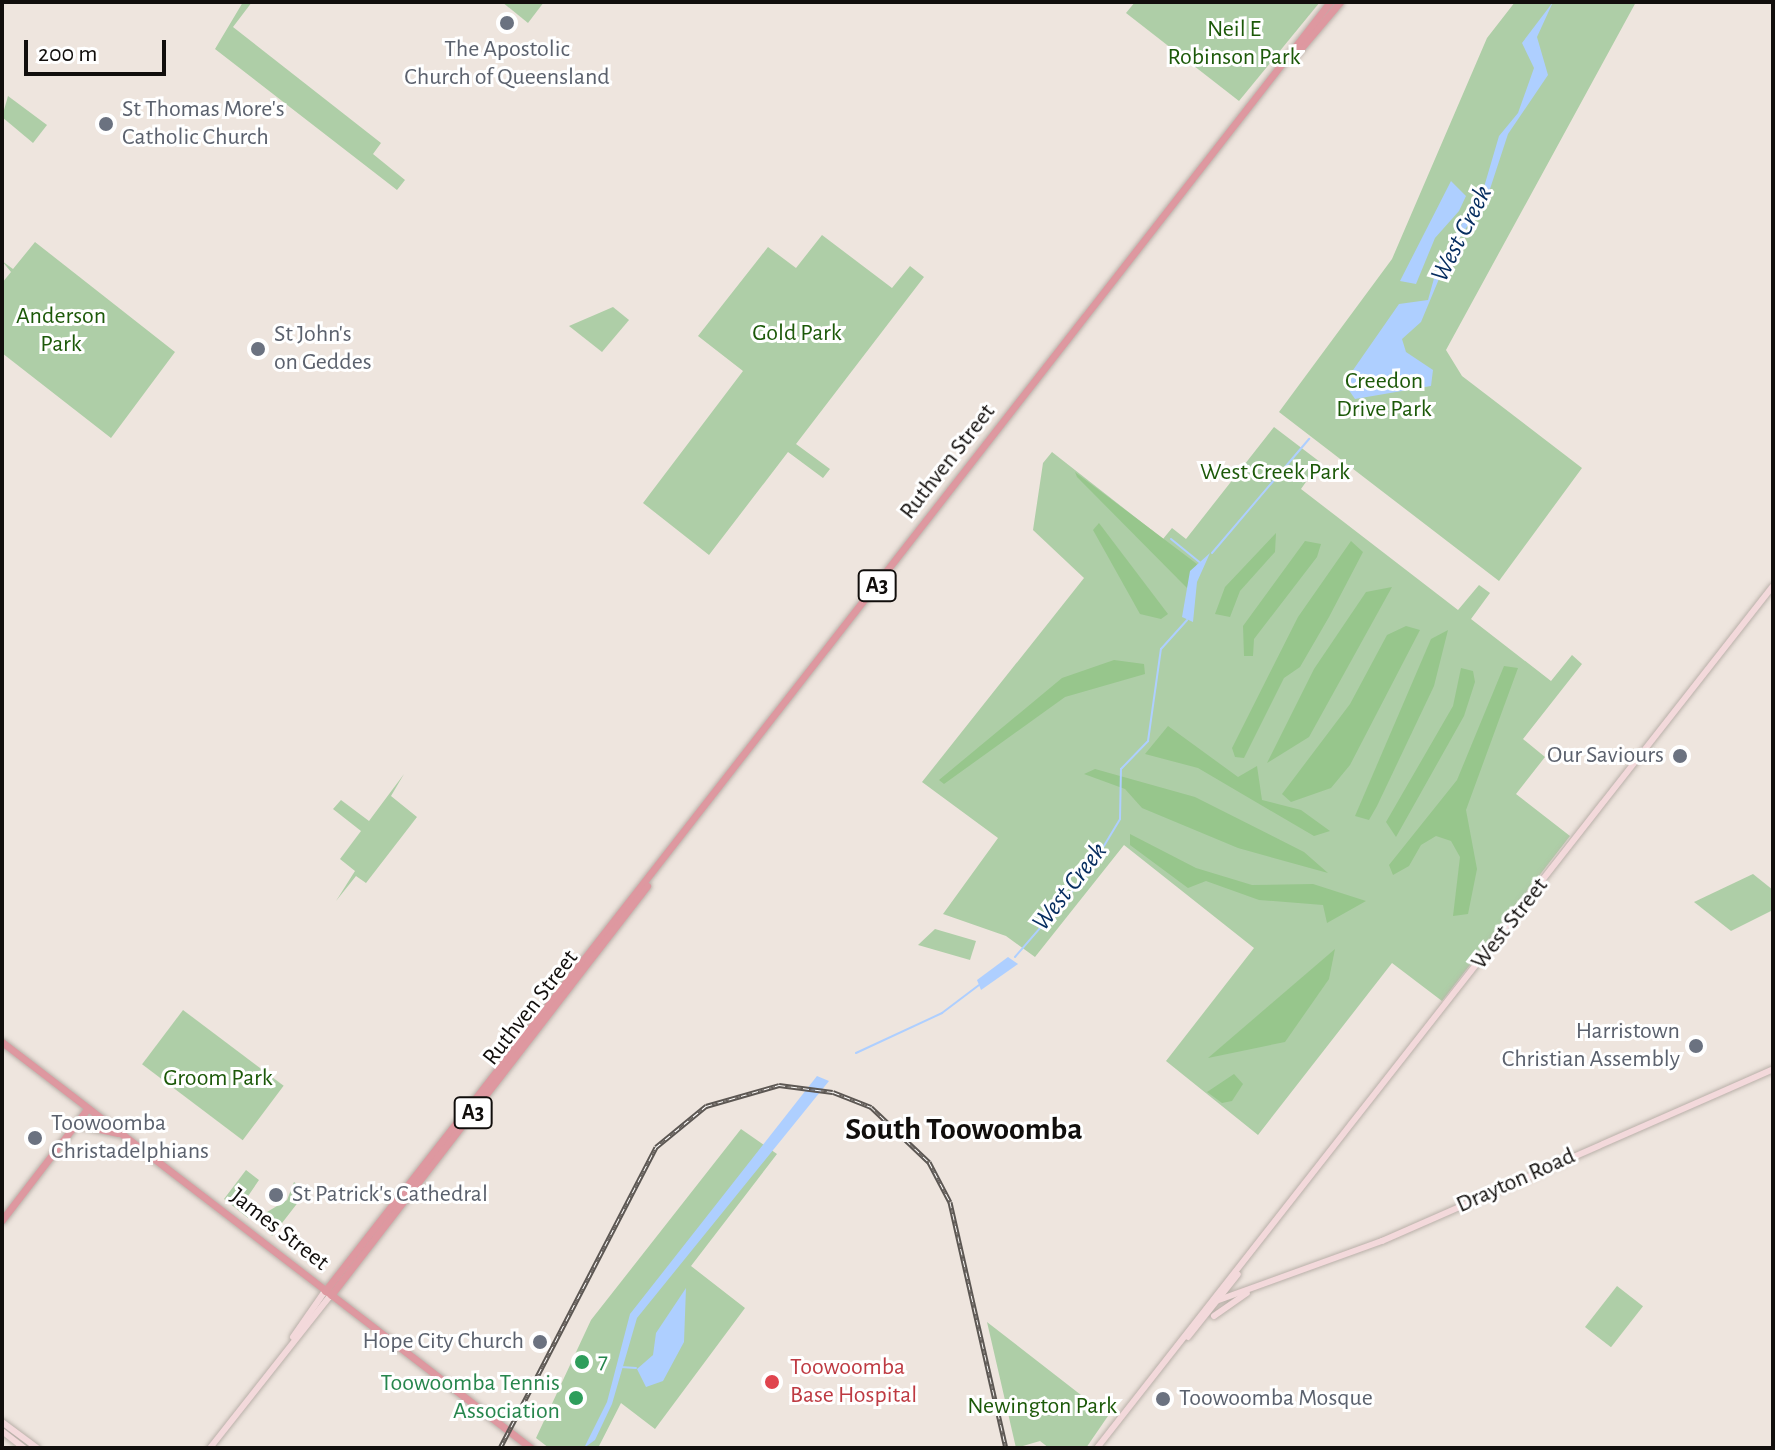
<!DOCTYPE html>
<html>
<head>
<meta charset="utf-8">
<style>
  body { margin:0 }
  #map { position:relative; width:1775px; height:1450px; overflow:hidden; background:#eee5de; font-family:"Alegreya Sans",sans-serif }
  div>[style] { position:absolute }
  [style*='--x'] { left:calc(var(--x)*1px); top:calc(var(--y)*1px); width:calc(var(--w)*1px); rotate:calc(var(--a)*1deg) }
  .green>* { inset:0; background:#aecea7; transform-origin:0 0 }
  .forest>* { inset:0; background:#97c68c }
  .water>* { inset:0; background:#aecfff }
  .stream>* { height:2px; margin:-1px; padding:0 1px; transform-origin:1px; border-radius:1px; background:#aecfff }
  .roads { filter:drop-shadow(0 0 2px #b9b0a9) drop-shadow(0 0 2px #b9b0a9) }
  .secondary>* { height:6px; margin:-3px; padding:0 3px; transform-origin:3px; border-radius:3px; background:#f3d9db }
  .trunk>* { height:7px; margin:-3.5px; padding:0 3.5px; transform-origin:3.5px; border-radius:3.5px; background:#de98a0 }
  .rail>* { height:5px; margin-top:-2.5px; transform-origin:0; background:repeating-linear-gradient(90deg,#fff 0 6px,#5c5753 0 12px); box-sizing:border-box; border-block:2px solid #5c5753 }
  .dots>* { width:22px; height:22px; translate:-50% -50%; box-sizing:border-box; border:4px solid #fff; border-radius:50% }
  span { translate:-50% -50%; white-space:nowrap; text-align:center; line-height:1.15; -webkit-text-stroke:6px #fff; paint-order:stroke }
  .shield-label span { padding:2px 6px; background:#fff; border:2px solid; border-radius:6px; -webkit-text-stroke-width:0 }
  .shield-label { font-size:22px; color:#110e0c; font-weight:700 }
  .park-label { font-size:24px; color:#1c5909 }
  .worship-label { font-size:24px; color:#5b616d }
  .left { translate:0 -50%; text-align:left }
  .right { translate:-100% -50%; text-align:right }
  .street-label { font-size:24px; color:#110e0c }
  .leisure-label { font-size:24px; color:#27864d }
  .health-label { font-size:24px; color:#be3a42 }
  .water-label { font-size:26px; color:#072e60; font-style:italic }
  .district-label { font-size:32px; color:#110e0c; font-weight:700 }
  .frame { position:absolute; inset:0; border:4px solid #110e0c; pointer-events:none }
  .scale { position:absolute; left:24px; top:40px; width:142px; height:36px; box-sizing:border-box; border:4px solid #110e0c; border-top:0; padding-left:10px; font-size:24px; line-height:28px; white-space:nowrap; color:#110e0c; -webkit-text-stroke:6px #fff; paint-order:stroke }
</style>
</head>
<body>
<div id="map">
  <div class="green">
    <div style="clip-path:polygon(243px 2px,252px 2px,233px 27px,381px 143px,373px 154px,405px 180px,397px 190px,215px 49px)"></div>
    <div style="clip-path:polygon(502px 2px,544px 2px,528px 23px)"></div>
    <div style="clip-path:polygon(1135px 2px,1320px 2px,1239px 101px,1126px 13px)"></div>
    <div style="clip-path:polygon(1515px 2px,1636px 2px,1446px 350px,1462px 376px,1582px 468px,1499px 581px,1279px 412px,1392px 259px,1487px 38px)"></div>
    <div style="clip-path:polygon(8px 96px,47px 125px,33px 143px,2px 117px)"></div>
    <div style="clip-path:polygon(822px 235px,892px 288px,910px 266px,924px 277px,796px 444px,830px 469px,823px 478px,788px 452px,709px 555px,643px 503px,743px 371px,698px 336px,768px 247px,796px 268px)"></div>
    <div style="clip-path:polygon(35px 242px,175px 352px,111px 438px,2px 353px,2px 283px,11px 272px,2px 261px,13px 269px)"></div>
    <div style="clip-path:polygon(613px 307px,629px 320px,602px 352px,569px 326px)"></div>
    <div style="clip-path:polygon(1274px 427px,1320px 462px,1301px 489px,1458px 610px,1479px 585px,1490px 593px,1471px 619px,1551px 681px,1572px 655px,1582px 664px,1523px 739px,1545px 757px,1516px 794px,1570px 836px,1442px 1001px,1392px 963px,1258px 1135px,1166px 1061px,1254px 948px,1124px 845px,1035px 957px,1006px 936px,943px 914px,998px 838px,922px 782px,1084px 578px,1033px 530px,1043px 463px,1052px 452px,1163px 539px,1172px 528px,1186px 539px)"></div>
    <div style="clip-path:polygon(404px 774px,391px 796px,417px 817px,366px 883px,356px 876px,336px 901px,355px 871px,340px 859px,361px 831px,333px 809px,341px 800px,369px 821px)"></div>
    <div style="clip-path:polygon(1753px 874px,1773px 890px,1773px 910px,1731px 931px,1694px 902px)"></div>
    <div style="clip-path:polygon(935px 929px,976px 941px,970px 960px,918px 945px)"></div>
    <div style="left:183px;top:1010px;width:126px;height:68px;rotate:37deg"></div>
    <div style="clip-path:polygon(741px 1129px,777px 1154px,691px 1266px,745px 1308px,655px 1429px,621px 1403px,598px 1448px,549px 1448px,536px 1438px,591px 1320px)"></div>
    <div style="clip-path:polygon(246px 1170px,259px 1180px,246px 1199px,248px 1218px,224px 1199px)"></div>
    <div style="clip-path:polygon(294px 1182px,306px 1192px,272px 1236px,262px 1215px,287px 1200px)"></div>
    <div style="left:1617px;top:1286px;width:33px;height:52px;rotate:38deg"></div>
    <div style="clip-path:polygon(987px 1322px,1108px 1416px,1086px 1448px,1049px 1448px,1040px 1441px,1016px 1448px)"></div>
  </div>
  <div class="forest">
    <div style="clip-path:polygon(1075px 472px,1197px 564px,1187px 588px,1077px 477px)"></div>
    <div style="clip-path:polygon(1099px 523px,1168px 614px,1161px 619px,1140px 614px,1093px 530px)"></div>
    <div style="clip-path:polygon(1276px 533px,1275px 552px,1240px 591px,1230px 617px,1215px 614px,1225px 587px)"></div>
    <div style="clip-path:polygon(1305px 541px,1321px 544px,1317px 557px,1254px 639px,1253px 656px,1244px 656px,1243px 626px)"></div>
    <div style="clip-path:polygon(1351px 541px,1363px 552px,1329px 617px,1300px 667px,1284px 678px,1244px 758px,1235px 757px,1232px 748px,1298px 617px)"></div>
    <div style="clip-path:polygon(1392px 587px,1309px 737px,1267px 763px,1314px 669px,1366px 592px)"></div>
    <div style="clip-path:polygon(1406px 626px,1420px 630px,1350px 765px,1331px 788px,1291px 802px,1282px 794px,1350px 704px,1387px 635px)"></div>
    <div style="clip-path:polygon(1448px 630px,1434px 686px,1377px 806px,1369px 820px,1355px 816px,1431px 639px)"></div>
    <div style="clip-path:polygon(1114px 660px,1144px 664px,1145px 674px,1065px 697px,944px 784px,939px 780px,1062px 678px)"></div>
    <div style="clip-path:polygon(1504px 666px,1518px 668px,1466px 810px,1477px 869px,1468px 914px,1453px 916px,1460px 857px,1451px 841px,1436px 836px,1421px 845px,1409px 866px,1393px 875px,1389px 865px,1457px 780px)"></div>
    <div style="clip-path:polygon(1461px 668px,1473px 671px,1475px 682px,1464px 716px,1396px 837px,1386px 822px,1453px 706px)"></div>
    <div style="clip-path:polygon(1168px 726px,1238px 777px,1257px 766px,1262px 800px,1301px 810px,1330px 831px,1314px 836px,1198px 768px,1145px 754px)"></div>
    <div style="clip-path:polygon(1095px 769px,1195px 797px,1304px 852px,1328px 873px,1238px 848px,1142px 808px,1125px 789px,1084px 774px)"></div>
    <div style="clip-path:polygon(1130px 834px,1196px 868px,1252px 885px,1313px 884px,1366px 901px,1327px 923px,1323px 905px,1259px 900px,1206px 881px,1188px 888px,1130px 845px)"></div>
    <div style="clip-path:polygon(1335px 949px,1329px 979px,1285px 1042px,1208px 1058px)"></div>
    <div style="clip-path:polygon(1234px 1074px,1243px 1084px,1232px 1101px,1222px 1103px,1207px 1092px)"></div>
  </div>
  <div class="water">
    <div style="clip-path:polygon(1553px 2px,1537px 37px,1548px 75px,1508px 134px,1489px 192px,1449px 255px,1421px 322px,1402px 339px,1406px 352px,1433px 370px,1431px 386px,1355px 399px,1344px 383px,1399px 304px,1428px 300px,1438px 264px,1484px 187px,1499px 136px,1518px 113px,1534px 68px,1522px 43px)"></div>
    <div style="clip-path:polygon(1451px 181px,1466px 196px,1459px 211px,1435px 238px,1416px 284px,1400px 281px)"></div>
    <div style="clip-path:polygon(1210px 553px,1197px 582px,1193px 622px,1182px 617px,1190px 571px)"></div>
    <div style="clip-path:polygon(1008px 957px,1018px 964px,981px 990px,977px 980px)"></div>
    <div style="clip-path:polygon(817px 1076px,829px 1081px,637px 1318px,612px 1404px,595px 1440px,584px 1448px,607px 1402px,630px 1314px)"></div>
    <div style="clip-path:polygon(686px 1288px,684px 1342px,663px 1381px,646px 1387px,637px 1369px,653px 1355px,656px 1333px)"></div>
  </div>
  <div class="stream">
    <div style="--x:1171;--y:539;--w:38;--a:39"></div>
    <div style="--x:1212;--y:553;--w:150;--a:-49.6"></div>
    <div style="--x:1015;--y:957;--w:110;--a:-49.1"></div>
    <div style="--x:1087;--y:874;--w:64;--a:-59"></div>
    <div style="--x:1120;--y:819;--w:50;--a:-88.9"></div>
    <div style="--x:1121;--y:769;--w:39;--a:-46"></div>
    <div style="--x:1148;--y:741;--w:93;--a:-82"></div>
    <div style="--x:1161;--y:649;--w:39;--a:-48"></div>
    <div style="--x:856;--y:1053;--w:95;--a:-24.9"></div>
    <div style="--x:942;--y:1013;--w:46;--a:-37.1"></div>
    <div style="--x:621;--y:1367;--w:15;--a:4"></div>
  </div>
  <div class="roads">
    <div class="secondary">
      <div style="--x:1216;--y:1301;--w:177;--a:-19.9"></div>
      <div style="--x:1382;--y:1241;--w:427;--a:-23.7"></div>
      <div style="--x:1214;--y:1316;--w:40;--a:-34.9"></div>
      <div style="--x:293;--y:1337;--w:56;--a:-55.2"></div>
      <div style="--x:1188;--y:1337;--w:80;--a:-51.6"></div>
      <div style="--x:2;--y:1422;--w:44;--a:36.6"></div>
      <div style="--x:2;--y:1431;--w:28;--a:38"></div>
      <div style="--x:210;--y:1448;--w:195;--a:-51.7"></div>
      <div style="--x:1097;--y:1448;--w:1095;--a:-51.9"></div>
    </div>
    <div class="trunk">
      <div style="--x:1296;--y:54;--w:68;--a:-49.8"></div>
      <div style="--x:2;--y:1042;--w:667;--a:37.51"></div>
      <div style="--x:76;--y:1124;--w:43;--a:12.1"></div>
      <div style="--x:2;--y:1220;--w:141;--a:-52.5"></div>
      <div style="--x:325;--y:1291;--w:1634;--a:-52.06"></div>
      <div style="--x:331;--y:1295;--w:517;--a:-52.31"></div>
    </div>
  </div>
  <div class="rail">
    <div style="--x:500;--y:1448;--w:339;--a:-62.6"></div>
    <div style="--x:656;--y:1147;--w:65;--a:-39.4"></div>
    <div style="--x:706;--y:1106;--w:76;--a:-16"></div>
    <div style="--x:779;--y:1085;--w:54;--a:7.4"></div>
    <div style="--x:833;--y:1092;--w:41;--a:21.5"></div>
    <div style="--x:871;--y:1107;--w:80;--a:43.5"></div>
    <div style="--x:929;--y:1162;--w:45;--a:62.3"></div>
    <div style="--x:950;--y:1202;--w:252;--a:77.2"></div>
  </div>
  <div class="dots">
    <div style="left:507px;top:23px;background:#6b7280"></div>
    <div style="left:106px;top:124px;background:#6b7280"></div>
    <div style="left:258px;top:349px;background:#6b7280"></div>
    <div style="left:1680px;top:756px;background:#6b7280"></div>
    <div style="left:1696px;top:1046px;background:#6b7280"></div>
    <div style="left:35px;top:1138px;background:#6b7280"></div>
    <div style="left:276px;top:1195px;background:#6b7280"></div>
    <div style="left:540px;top:1342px;background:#6b7280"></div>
    <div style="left:582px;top:1362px;background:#2e9e5b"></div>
    <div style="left:772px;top:1382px;background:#e0444e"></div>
    <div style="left:576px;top:1398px;background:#2e9e5b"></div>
    <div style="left:1163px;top:1399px;background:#6b7280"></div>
  </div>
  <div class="shield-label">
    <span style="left:877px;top:586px">A3</span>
    <span style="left:473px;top:1113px">A3</span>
  </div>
  <div class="park-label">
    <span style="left:1234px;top:44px">Neil E<br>Robinson Park</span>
    <span style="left:61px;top:331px">Anderson<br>Park</span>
    <span style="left:797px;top:334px">Gold Park</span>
    <span style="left:1384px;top:396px">Creedon<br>Drive Park</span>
    <span style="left:1275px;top:473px">West Creek Park</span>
    <span style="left:218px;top:1079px">Groom Park</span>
    <span style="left:1042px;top:1407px">Newington Park</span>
  </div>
  <div class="worship-label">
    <span style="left:507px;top:64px">The Apostolic<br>Church of Queensland</span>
    <span class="left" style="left:122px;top:124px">St Thomas More's<br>Catholic Church</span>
    <span class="left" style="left:274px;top:349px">St John's<br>on Geddes</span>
    <span class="right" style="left:1664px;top:756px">Our Saviours</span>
    <span class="right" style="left:1680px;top:1046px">Harristown<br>Christian Assembly</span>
    <span class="left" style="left:51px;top:1138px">Toowoomba<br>Christadelphians</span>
    <span class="left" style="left:292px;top:1195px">St Patrick's Cathedral</span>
    <span class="right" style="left:524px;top:1342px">Hope City Church</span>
    <span class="left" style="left:1179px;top:1399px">Toowoomba Mosque</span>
  </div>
  <div class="street-label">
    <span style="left:948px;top:462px;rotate:-52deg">Ruthven Street</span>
    <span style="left:1510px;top:924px;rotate:-52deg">West Street</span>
    <span style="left:531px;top:1008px;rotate:-52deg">Ruthven Street</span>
    <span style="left:1516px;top:1181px;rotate:-24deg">Drayton Road</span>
    <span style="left:279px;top:1230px;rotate:38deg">James Street</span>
  </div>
  <div class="leisure-label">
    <span class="left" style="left:598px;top:1362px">7</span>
    <span class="right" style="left:560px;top:1398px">Toowoomba Tennis<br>Association</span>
  </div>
  <div class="health-label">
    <span class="left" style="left:790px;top:1382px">Toowoomba<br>Base Hospital</span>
  </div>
  <div class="water-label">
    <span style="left:1462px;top:234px;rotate:-63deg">West Creek</span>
    <span style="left:1070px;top:887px;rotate:-52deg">West Creek</span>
  </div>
  <div class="district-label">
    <span style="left:964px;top:1129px">South Toowoomba</span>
  </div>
  <div class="frame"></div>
  <div class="scale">200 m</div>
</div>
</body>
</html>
